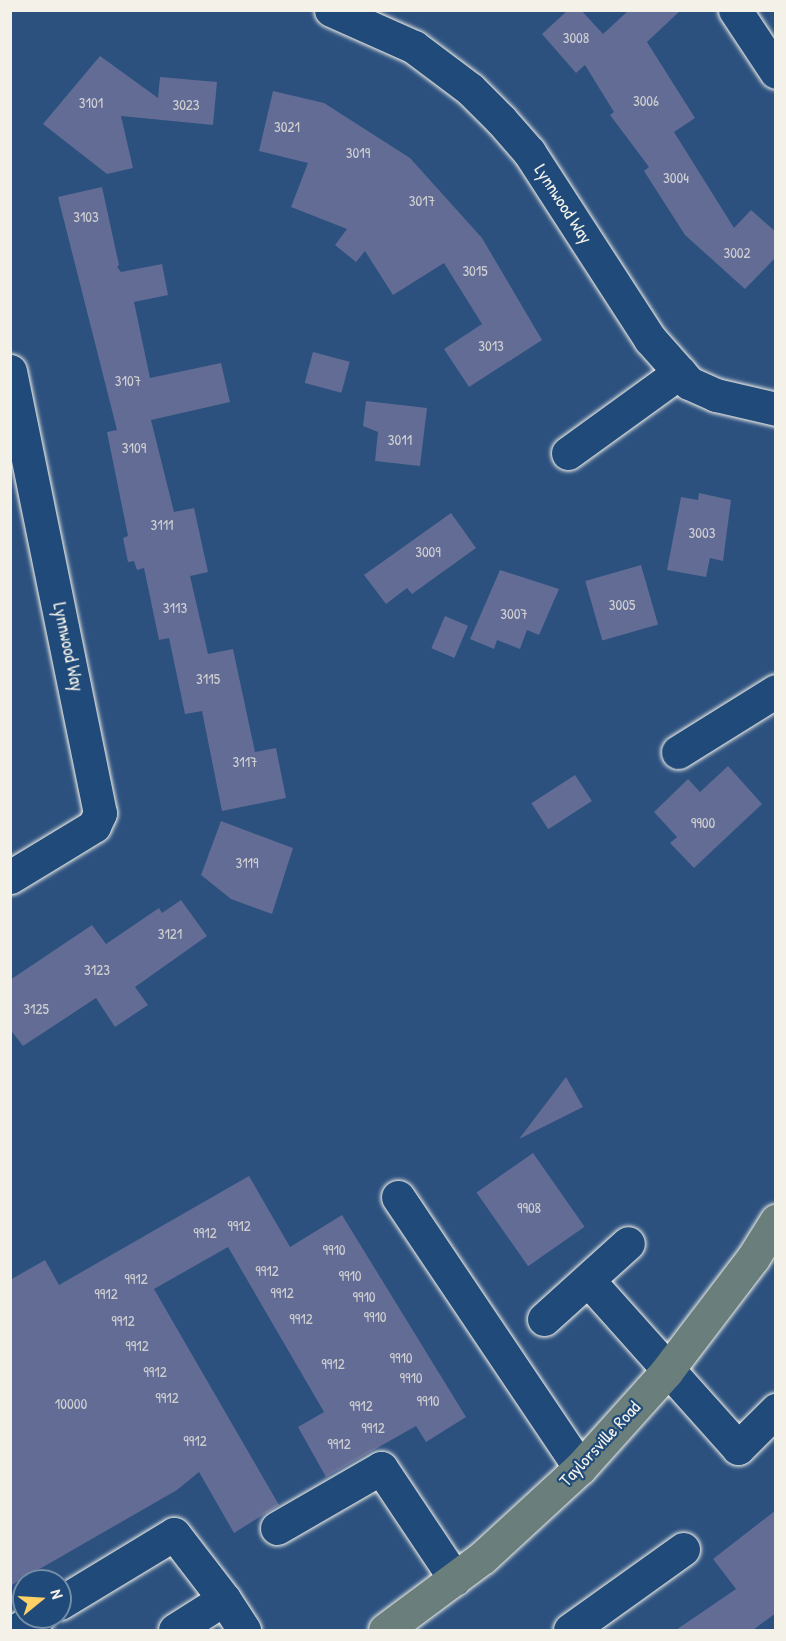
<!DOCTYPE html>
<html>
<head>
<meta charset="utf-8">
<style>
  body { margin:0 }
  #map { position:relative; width:786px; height:1641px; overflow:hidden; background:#2c517f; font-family:"Patrick Hand",sans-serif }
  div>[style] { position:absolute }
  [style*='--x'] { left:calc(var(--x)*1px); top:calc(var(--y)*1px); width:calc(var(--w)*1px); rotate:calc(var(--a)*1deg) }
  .building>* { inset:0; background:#626c94; transform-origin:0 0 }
  .roads { filter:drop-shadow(0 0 2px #f4f1e8) drop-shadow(0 0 2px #f4f1e8) }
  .minor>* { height:33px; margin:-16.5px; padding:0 16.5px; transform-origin:16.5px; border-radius:16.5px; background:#1f4a7a }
  .major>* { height:33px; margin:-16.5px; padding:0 16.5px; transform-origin:16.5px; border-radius:16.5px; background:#6a7f7c }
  span { translate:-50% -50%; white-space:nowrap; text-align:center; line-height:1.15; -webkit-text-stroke:4.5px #1f4a7a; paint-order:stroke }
  .number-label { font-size:15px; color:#d0d0d3 }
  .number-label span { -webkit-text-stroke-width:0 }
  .street-label { font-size:18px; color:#f4f1e8 }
  .frame { position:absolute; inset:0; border:12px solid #f4f1e8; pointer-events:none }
  .north { position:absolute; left:12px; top:1569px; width:60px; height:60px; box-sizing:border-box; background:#1f4a7a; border:2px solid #748da6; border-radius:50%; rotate:72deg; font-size:16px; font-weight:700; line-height:24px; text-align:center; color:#f4f1e8 }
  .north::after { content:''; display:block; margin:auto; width:21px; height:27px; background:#ffd166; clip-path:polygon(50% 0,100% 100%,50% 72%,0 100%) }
</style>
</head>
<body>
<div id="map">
  <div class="building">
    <div style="clip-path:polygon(568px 10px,581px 10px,603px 34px,629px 10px,681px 10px,647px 42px,695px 118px,674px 132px,734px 228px,751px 210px,776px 232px,776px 257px,745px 289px,685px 235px,644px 171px,649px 167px,610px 115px,614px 112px,585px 65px,576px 73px,542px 34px)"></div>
    <div style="clip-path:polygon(100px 56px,158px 98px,160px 77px,217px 82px,213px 125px,121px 116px,133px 168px,107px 174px,43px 124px)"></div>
    <div style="clip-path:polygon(273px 91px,324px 103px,410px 158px,482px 238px,542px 340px,469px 387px,444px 349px,482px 324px,444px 263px,393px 295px,365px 251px,356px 262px,335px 245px,347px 229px,291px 207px,308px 163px,259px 151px)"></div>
    <div style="clip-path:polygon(102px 187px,119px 265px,117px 267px,121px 272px,162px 264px,168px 295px,134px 302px,150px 378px,221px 363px,230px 402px,151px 420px,174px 512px,194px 508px,208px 572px,190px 576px,208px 654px,233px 649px,255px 752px,276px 748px,286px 798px,222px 811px,202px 711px,185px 714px,169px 638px,159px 640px,144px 568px,137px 570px,134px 561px,128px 562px,123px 538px,128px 536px,107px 432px,117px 430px,58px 197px)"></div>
    <div style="left:313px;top:352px;width:38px;height:32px;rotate:15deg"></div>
    <div style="clip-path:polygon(366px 401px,427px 408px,420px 466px,375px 461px,378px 432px,363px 426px)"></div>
    <div style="clip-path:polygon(699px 493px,731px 500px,723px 561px,710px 558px,706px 577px,667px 570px,681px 497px,698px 500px)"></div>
    <div style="clip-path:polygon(451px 513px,476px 548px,412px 594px,407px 588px,386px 604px,364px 575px)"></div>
    <div style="left:641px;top:565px;width:62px;height:58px;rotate:74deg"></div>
    <div style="clip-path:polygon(500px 570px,559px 589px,539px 635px,527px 630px,520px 649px,497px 640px,494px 649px,470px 639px)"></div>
    <div style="left:445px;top:616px;width:25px;height:35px;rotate:23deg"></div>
    <div style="clip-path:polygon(728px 766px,762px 804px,694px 868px,670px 843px,677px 837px,654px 812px,688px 779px,700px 792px)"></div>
    <div style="left:575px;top:775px;width:31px;height:52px;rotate:57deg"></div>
    <div style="clip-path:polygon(221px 821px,293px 848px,272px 914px,231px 899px,201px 875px)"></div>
    <div style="clip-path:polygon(181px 900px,207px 936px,135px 987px,148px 1005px,115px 1027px,96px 998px,23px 1046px,10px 1029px,10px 980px,92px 925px,106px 944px,159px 908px,162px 913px)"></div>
    <div style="clip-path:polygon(566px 1077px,583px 1107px,519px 1139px)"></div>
    <div style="left:533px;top:1153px;width:90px;height:69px;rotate:55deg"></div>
    <div style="clip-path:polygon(249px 1176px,290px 1247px,342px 1215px,466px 1417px,426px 1442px,416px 1426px,326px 1477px,298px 1427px,324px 1412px,228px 1247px,154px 1289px,279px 1505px,234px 1533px,199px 1472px,177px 1490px,10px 1586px,10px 1280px,45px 1260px,59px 1285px)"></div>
    <div style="clip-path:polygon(776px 1510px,776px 1613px,753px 1630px,676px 1630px,736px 1589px,713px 1559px)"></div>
  </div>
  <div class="roads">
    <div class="minor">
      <div style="--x:331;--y:10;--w:91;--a:24"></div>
      <div style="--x:414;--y:47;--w:70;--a:36.9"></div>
      <div style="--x:470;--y:89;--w:44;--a:45"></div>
      <div style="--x:501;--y:120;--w:43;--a:48.8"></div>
      <div style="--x:529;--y:152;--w:223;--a:57.1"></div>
      <div style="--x:650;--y:339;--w:59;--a:48.4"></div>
      <div style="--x:689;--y:383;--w:30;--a:24"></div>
      <div style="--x:716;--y:395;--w:62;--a:13.1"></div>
      <div style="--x:735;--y:10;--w:74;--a:56.5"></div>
      <div style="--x:10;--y:371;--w:451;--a:78.5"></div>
      <div style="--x:100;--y:813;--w:14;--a:115"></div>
      <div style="--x:94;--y:826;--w:98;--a:148.7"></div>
      <div style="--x:568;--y:453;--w:138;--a:-35.9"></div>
      <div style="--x:678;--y:752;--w:115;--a:-31.9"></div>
      <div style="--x:398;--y:1197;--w:326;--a:56.1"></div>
      <div style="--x:588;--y:1280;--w:225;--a:48.2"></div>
      <div style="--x:738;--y:1448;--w:54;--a:-45"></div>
      <div style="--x:544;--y:1319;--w:113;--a:-42.1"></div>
      <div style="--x:277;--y:1528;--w:120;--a:-30"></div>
      <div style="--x:381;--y:1468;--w:133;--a:56.3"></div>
      <div style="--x:60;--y:1603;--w:133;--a:-31.2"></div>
      <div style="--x:174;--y:1534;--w:82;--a:52.4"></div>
      <div style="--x:17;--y:1630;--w:25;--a:-32"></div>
      <div style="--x:175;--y:1630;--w:58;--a:-32.3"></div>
      <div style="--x:224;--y:1599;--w:37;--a:57"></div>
      <div style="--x:570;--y:1630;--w:139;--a:-35.6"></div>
    </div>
    <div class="major">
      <div style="--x:385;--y:1630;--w:121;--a:-36.6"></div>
      <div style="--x:482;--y:1558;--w:133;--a:-42.6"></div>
      <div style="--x:580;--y:1468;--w:129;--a:-48.1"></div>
      <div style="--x:666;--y:1372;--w:143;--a:-52.7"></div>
      <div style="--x:753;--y:1258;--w:44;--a:-58.1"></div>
    </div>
  </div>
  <div class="number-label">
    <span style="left:576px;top:38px">3008</span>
    <span style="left:646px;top:101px">3006</span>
    <span style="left:91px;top:103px">3101</span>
    <span style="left:186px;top:105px">3023</span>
    <span style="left:287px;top:127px">3021</span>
    <span style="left:358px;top:153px">3019</span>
    <span style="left:676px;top:178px">3004</span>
    <span style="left:422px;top:201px">3017</span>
    <span style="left:86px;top:217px">3103</span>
    <span style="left:737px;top:253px">3002</span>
    <span style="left:475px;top:271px">3015</span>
    <span style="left:491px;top:346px">3013</span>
    <span style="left:128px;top:381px">3107</span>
    <span style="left:400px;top:440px">3011</span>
    <span style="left:134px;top:448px">3109</span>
    <span style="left:162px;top:525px">3111</span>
    <span style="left:702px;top:533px">3003</span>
    <span style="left:428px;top:552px">3009</span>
    <span style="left:622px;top:605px">3005</span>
    <span style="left:175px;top:608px">3113</span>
    <span style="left:514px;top:614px">3007</span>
    <span style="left:208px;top:679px">3115</span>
    <span style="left:245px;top:762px">3117</span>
    <span style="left:703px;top:823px">9900</span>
    <span style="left:247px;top:863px">3119</span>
    <span style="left:170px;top:934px">3121</span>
    <span style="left:97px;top:970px">3123</span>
    <span style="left:36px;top:1009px">3125</span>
    <span style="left:529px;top:1208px">9908</span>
    <span style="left:239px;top:1226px">9912</span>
    <span style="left:205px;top:1233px">9912</span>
    <span style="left:334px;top:1250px">9910</span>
    <span style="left:267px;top:1271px">9912</span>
    <span style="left:350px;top:1276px">9910</span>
    <span style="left:136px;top:1279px">9912</span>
    <span style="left:282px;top:1293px">9912</span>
    <span style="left:106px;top:1294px">9912</span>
    <span style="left:364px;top:1297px">9910</span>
    <span style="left:375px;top:1317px">9910</span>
    <span style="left:301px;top:1319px">9912</span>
    <span style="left:123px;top:1321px">9912</span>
    <span style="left:137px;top:1346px">9912</span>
    <span style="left:401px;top:1358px">9910</span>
    <span style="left:333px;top:1364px">9912</span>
    <span style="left:155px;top:1372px">9912</span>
    <span style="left:411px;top:1378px">9910</span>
    <span style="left:167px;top:1398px">9912</span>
    <span style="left:428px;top:1401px">9910</span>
    <span style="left:71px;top:1404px">10000</span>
    <span style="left:361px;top:1406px">9912</span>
    <span style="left:373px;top:1428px">9912</span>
    <span style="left:195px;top:1441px">9912</span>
    <span style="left:339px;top:1444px">9912</span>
  </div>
  <div class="street-label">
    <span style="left:563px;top:204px;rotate:57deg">Lynnwood Way</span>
    <span style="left:68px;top:647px;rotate:78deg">Lynnwood Way</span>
    <span style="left:600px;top:1444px;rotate:-47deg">Taylorsville Road</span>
  </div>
  <div class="frame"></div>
  <div class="north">N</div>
</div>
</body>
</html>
